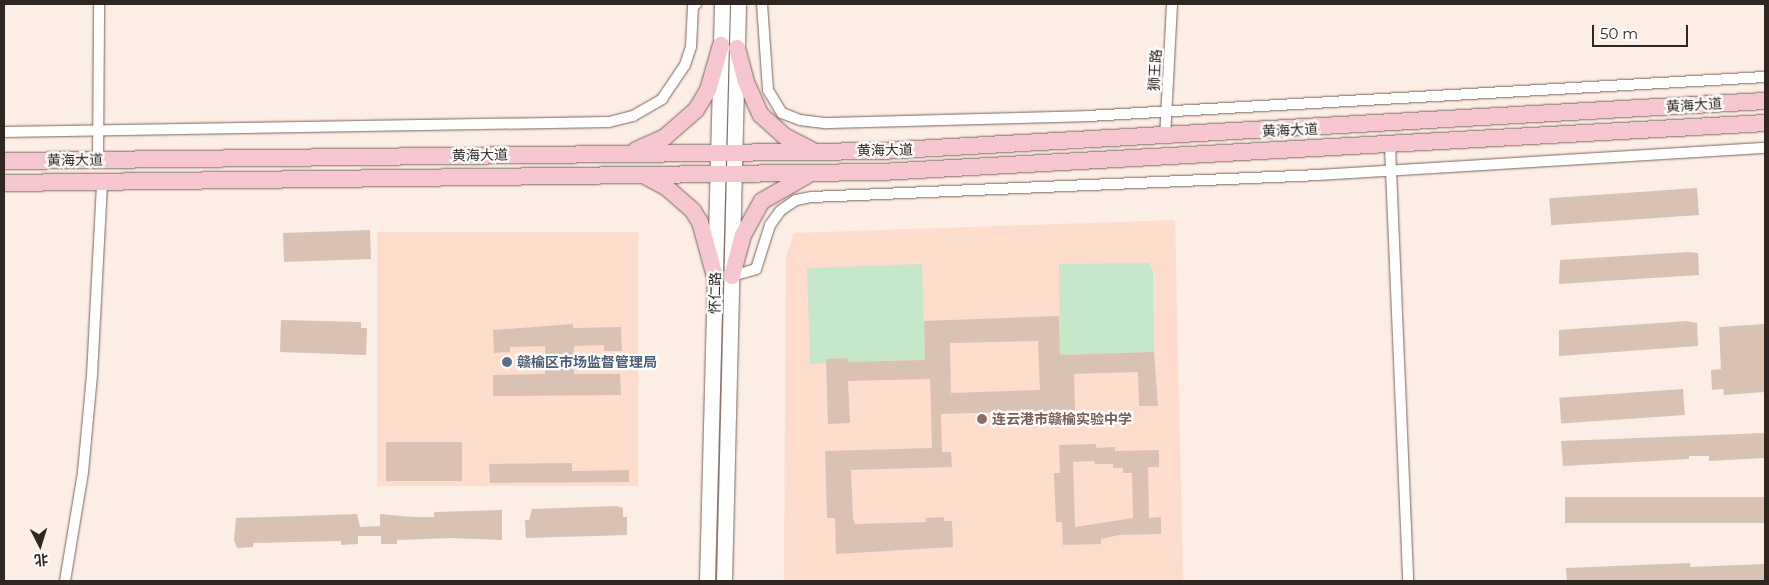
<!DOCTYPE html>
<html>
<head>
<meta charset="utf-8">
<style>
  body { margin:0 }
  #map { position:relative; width:1769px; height:585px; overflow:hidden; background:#fcede5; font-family:Montserrat,"Noto Sans SC",sans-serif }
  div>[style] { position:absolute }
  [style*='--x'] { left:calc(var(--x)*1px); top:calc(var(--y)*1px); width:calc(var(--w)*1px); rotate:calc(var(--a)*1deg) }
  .built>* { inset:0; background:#feddcc; transform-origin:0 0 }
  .green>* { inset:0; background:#c7e7ca }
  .building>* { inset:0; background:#d9c1b4; transform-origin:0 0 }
  .roads { filter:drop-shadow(0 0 1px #7a655a) drop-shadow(0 0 1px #7a655a) }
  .street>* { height:10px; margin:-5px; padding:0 5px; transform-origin:5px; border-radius:5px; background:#fff }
  .secondary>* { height:15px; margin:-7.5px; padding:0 7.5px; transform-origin:7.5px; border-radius:7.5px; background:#fff }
  .primary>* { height:16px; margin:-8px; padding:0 8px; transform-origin:8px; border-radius:8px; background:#f5c6d0 }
  .dots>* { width:14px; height:14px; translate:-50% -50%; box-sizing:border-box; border:2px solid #fdfdfd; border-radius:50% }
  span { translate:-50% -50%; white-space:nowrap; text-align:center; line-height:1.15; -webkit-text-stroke:4.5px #fdfdfd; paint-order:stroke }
  .street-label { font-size:14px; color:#302722 }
  .service-label { font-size:14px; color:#4e5e75; font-weight:700 }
  .left { translate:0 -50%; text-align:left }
  .education-label { font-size:14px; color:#785e54; font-weight:700 }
  .frame { position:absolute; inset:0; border:5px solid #302722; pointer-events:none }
  .north { position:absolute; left:15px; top:520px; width:50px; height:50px; -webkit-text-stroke:4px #fdfdfd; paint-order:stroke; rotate:175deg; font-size:14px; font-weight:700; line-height:20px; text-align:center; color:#302722 }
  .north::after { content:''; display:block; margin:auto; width:18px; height:22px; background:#302722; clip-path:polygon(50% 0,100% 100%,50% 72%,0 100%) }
  .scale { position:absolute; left:1592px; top:25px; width:96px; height:22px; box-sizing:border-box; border:2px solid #302722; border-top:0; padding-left:6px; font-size:15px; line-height:18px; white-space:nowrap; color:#302722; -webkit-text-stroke:4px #fdfdfd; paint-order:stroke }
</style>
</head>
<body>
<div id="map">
  <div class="built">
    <div style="clip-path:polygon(1175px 220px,1183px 581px,784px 581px,786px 257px,794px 233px)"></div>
    <div style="left:638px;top:232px;width:254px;height:261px;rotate:90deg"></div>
  </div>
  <div class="green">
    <div style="clip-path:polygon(1148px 263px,1153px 271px,1154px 352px,1060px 355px,1059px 264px)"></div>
    <div style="clip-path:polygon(922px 264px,925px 360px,848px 362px,847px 358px,826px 359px,826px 363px,810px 364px,807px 268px)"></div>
  </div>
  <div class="building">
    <div style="left:1697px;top:188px;width:27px;height:148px;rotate:86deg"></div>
    <div style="left:370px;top:230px;width:29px;height:87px;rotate:88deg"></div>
    <div style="clip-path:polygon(1688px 252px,1698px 253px,1699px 275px,1559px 284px,1560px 260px)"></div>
    <div style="clip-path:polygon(evenodd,1059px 316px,1060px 355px,1154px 352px,1158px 406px,1139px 406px,1138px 372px,1074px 374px,1075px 410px,941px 414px,942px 452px,951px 452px,952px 467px,851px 470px,853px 518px,855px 524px,926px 522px,926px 518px,944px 517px,944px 521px,952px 521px,953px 547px,836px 554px,835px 518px,827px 518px,825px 451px,932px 448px,930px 379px,848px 381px,850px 423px,828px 424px,826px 359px,847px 358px,848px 362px,925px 360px,924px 321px,1059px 316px,1038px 341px,1040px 390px,951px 393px,950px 343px,1038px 341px)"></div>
    <div style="clip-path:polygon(281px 320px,361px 322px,361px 328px,367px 328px,366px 355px,280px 352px)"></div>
    <div style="clip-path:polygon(1687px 321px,1697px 323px,1698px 346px,1559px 356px,1559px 330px)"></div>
    <div style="clip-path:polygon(573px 324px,573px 328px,621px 327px,622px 351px,604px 351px,604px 345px,574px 346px,574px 374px,620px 374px,621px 395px,493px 396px,493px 375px,545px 374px,545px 346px,510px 347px,510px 352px,494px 353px,493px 330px)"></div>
    <div style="clip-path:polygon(1765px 324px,1765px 392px,1724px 395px,1723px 389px,1712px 390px,1711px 370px,1721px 369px,1719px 327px)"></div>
    <div style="left:1683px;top:389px;width:26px;height:124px;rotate:86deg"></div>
    <div style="clip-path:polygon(1765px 433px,1765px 458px,1709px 461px,1709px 456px,1689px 456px,1689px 459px,1563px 466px,1561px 441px)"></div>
    <div style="left:462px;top:442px;width:39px;height:76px;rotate:90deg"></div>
    <div style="clip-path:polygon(evenodd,1096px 444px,1096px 448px,1115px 447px,1115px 451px,1159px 450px,1159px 467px,1148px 467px,1149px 518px,1161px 517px,1161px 534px,1119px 535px,1101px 539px,1101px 544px,1063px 545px,1062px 522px,1056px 522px,1054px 473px,1060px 473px,1059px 445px,1096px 444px,1094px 461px,1095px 464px,1113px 464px,1113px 468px,1123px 468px,1123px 473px,1132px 473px,1133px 518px,1075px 527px,1073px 462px,1094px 461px)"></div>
    <div style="clip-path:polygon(572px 463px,572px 471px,629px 470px,629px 482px,490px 483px,489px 464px)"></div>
    <div style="left:1765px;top:497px;width:26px;height:200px;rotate:90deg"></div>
    <div style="clip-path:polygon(617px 506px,623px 508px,623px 517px,627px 517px,627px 535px,526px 538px,525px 520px,529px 520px,532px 509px)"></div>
    <div style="clip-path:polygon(502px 510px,502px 540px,452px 538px,397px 540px,397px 544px,381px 544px,381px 536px,358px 536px,358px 544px,341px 545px,341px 541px,253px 543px,253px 547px,237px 548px,234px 540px,236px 518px,357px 514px,360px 527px,380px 526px,380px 514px,413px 517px,434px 517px,434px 512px)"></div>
    <div style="clip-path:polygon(1690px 563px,1690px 567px,1765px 564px,1765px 581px,1567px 581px,1566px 568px)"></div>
  </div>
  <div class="roads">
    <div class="street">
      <div style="--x:762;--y:4;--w:86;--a:86"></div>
      <div style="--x:768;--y:90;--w:27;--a:59"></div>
      <div style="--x:782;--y:113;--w:19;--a:21"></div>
      <div style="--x:800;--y:120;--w:26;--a:7"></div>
      <div style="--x:826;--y:123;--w:262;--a:-1.5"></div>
      <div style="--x:1088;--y:116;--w:678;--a:-3.3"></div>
      <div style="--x:4;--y:132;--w:605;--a:-0.95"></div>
      <div style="--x:609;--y:122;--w:25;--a:-14"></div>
      <div style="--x:633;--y:116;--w:34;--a:-30"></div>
      <div style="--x:662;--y:99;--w:41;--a:-55.9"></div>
      <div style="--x:685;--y:65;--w:19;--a:-72"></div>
      <div style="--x:691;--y:47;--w:41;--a:-87.2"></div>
      <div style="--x:693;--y:6;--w:4;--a:-34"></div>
      <div style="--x:1165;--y:138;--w:134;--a:-87"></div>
      <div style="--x:1390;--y:146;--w:435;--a:87.6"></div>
      <div style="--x:98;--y:160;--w:156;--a:-89.6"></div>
      <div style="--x:732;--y:276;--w:25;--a:-16"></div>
      <div style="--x:756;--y:269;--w:46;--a:-72.3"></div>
      <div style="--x:770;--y:225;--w:17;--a:-54"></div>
      <div style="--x:780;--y:211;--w:19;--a:-35"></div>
      <div style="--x:796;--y:200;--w:16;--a:-11"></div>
      <div style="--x:812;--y:197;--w:507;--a:-2.48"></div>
      <div style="--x:1319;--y:175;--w:447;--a:-3.5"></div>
      <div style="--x:65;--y:581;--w:110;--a:-80.6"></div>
      <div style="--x:83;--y:472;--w:97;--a:-84.7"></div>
      <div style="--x:92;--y:375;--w:194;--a:-87"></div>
    </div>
    <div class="secondary">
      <div style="--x:707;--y:581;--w:577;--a:-88.51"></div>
      <div style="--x:724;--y:581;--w:577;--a:-88.61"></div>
    </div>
    <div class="primary">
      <div style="--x:737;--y:48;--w:35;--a:75"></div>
      <div style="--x:746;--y:82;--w:36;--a:66"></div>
      <div style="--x:761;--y:115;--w:31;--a:42"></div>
      <div style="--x:784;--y:136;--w:30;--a:27"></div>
      <div style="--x:636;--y:150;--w:32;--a:-24"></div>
      <div style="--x:665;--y:137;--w:41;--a:-41.1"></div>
      <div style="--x:696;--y:110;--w:23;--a:-59"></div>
      <div style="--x:708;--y:90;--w:47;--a:-73.9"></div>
      <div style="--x:4;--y:161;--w:877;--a:-0.65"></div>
      <div style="--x:881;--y:151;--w:885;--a:-3.24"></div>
      <div style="--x:643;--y:175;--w:27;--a:28"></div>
      <div style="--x:667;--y:188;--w:35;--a:41"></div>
      <div style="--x:693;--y:211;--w:13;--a:58"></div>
      <div style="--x:700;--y:222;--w:57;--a:74.7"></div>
      <div style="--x:4;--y:183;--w:877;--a:-0.72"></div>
      <div style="--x:881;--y:172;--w:885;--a:-3.17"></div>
      <div style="--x:732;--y:276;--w:42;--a:-75"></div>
      <div style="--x:743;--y:235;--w:39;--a:-61"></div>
      <div style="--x:762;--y:201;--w:51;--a:-29.6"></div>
    </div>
  </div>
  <div class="dots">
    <div style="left:507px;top:362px;background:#5c6f8a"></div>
    <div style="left:982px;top:419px;background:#8d6e63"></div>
  </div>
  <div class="street-label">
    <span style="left:1155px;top:70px;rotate:-87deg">狮王路</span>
    <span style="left:1694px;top:105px;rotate:-4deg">黄海大道</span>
    <span style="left:1290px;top:130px;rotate:-3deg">黄海大道</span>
    <span style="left:885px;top:150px;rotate:-1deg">黄海大道</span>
    <span style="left:480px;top:155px;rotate:-1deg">黄海大道</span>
    <span style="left:75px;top:160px;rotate:-1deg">黄海大道</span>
    <span style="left:715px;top:293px;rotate:-89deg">怀仁路</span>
  </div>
  <div class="service-label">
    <span class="left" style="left:517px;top:362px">赣榆区市场监督管理局</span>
  </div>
  <div class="education-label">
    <span class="left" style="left:992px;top:419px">连云港市赣榆实验中学</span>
  </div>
  <div class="frame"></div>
  <div class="north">北</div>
  <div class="scale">50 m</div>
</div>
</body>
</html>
